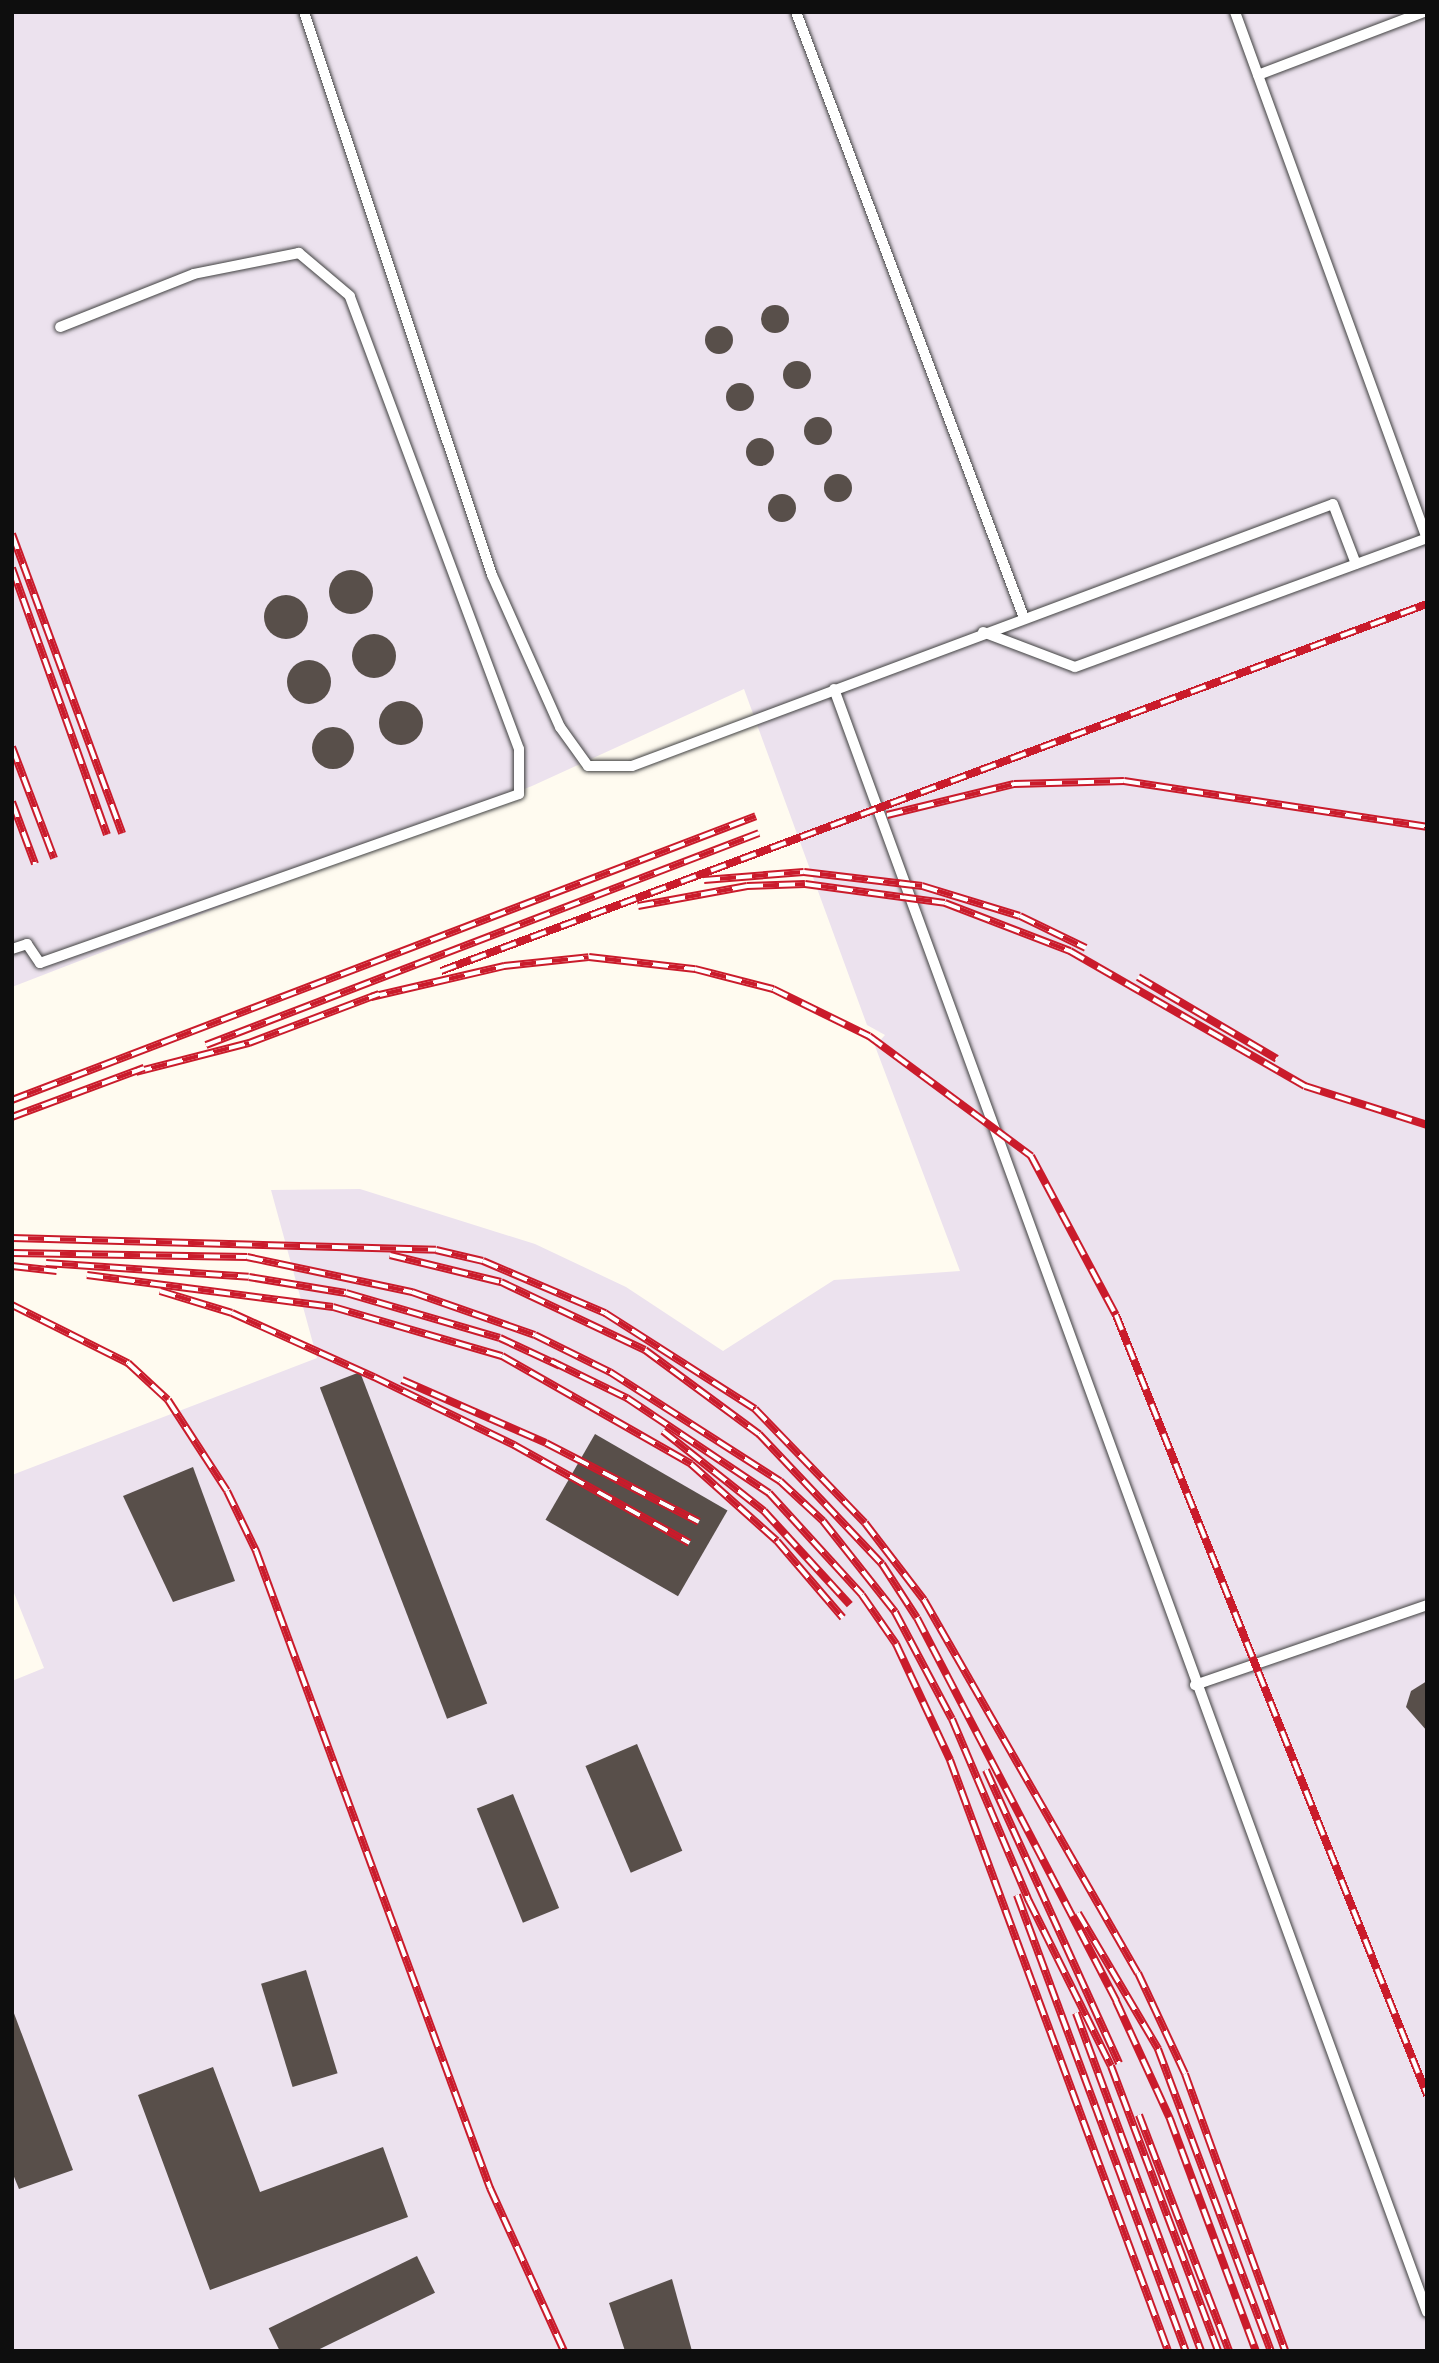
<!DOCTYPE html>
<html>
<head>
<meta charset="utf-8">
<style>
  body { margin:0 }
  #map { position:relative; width:1439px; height:2363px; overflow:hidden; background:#fffbf0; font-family:"PT Serif",serif }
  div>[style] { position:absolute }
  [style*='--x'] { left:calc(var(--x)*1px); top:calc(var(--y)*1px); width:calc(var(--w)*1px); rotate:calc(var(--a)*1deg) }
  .industrial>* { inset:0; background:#ece2ee }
  .building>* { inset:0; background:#584f4a; transform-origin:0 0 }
  .round { border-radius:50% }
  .roads { filter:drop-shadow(0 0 2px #414141) drop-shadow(0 0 2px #414141) }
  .service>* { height:10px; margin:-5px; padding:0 5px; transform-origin:5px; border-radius:5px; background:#fff }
  .rail>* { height:8px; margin-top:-4px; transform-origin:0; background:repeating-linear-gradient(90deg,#fff 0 16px,#ca1b2b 0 32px); box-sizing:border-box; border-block:2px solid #ca1b2b }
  span { translate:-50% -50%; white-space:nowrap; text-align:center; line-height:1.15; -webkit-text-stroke:7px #fff; paint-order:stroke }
  .frame { position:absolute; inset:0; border:14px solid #0e0e0e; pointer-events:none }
</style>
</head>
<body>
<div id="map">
  <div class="industrial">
    <div style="clip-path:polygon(12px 12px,1427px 12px,1427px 2351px,12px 2351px,12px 1681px,44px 1668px,12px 1588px,12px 1475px,317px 1358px,271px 1190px,360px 1189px,535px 1244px,626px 1287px,723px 1351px,834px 1280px,960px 1271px,875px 1046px,885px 1035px,867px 1025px,744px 689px,532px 786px,12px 987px)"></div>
  </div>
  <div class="building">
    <div class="round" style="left:761px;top:305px;width:28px;height:28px"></div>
    <div class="round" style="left:705px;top:326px;width:28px;height:28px"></div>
    <div class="round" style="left:783px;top:361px;width:28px;height:28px"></div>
    <div class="round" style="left:726px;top:383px;width:28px;height:28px"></div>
    <div class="round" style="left:804px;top:417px;width:28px;height:28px"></div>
    <div class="round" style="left:746px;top:438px;width:28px;height:28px"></div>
    <div class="round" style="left:824px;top:474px;width:28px;height:28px"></div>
    <div class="round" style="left:768px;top:494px;width:28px;height:28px"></div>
    <div class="round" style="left:329px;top:570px;width:44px;height:44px"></div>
    <div class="round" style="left:264px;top:595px;width:44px;height:44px"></div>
    <div class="round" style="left:352px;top:634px;width:44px;height:44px"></div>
    <div class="round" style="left:287px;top:660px;width:44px;height:44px"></div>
    <div class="round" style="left:379px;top:701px;width:44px;height:44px"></div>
    <div class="round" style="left:312px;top:727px;width:42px;height:42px"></div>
    <div style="left:360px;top:1372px;width:355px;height:43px;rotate:69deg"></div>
    <div style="left:595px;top:1434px;width:153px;height:99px;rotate:30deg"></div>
    <div style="clip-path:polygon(193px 1467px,235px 1581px,173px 1602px,123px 1496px)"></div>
    <div style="clip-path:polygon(1427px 1681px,1427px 1731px,1406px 1707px,1411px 1691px)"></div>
    <div style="left:637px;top:1744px;width:116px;height:56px;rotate:67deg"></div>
    <div style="left:513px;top:1794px;width:123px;height:39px;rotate:68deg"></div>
    <div style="left:306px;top:1970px;width:108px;height:47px;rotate:73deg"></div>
    <div style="clip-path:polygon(12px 2008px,73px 2170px,19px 2189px,12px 2172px)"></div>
    <div style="clip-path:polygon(213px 2067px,260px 2192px,383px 2147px,408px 2217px,210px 2290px,138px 2095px)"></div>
    <div style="left:417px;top:2256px;width:41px;height:165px;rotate:64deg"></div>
    <div style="clip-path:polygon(672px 2279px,692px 2351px,625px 2351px,609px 2303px)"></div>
  </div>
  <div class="roads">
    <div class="service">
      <div style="--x:304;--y:12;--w:594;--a:71.53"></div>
      <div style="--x:492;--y:575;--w:167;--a:65.9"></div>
      <div style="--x:560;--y:727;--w:48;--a:54.3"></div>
      <div style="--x:588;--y:766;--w:44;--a:0"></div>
      <div style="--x:632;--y:766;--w:748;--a:-20.49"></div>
      <div style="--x:1333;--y:504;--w:64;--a:69"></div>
      <div style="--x:796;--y:12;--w:647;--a:69.38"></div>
      <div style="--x:1235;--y:12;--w:561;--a:69.98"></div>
      <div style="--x:1258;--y:75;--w:178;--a:-20.8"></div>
      <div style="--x:983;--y:632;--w:98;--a:20.8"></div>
      <div style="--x:1075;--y:667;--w:375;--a:-20.1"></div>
      <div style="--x:834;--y:689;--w:1728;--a:69.93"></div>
      <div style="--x:12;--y:949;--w:16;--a:-18"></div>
      <div style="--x:27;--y:944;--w:23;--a:56"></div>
      <div style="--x:40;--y:963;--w:508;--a:-19.43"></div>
      <div style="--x:519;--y:794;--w:45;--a:-90"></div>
      <div style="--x:519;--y:749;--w:483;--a:-110.5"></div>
      <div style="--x:350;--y:296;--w:67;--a:-139.9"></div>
      <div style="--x:299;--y:253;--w:107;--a:168.7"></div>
      <div style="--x:194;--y:274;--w:144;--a:158.4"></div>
      <div style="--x:1195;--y:1685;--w:245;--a:-19"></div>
    </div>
  </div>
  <div class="rail">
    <div style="--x:12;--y:534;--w:319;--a:69.8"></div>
    <div style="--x:12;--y:568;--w:283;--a:70.4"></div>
    <div style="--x:12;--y:747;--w:119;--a:69.3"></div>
    <div style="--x:12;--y:802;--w:66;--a:69.6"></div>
    <div style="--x:887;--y:815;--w:131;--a:-13.7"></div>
    <div style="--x:1014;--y:784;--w:110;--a:-1.6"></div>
    <div style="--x:1124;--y:781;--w:306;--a:8.6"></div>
    <div style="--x:704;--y:880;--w:100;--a:-4.6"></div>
    <div style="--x:804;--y:872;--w:119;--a:6.8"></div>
    <div style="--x:922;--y:886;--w:102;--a:17"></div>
    <div style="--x:1020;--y:916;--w:73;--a:25.9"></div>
    <div style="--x:638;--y:906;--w:111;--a:-10.4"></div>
    <div style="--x:747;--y:886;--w:58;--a:-2"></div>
    <div style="--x:805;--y:884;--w:141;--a:7.7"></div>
    <div style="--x:945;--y:903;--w:134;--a:21"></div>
    <div style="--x:1070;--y:951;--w:271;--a:29.9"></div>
    <div style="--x:1305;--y:1086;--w:128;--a:17.7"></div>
    <div style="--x:441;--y:971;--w:1052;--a:-20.42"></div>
    <div style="--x:1138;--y:977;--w:161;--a:30.5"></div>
    <div style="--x:371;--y:997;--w:137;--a:-13.1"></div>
    <div style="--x:504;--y:966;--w:85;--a:-6"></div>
    <div style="--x:589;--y:957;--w:107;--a:6.5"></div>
    <div style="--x:695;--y:969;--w:81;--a:14.4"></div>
    <div style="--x:773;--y:989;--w:107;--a:26.1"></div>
    <div style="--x:869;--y:1036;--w:202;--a:36.5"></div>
    <div style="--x:1031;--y:1156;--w:180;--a:61.9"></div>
    <div style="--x:1116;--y:1315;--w:840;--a:68.26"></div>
    <div style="--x:206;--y:1045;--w:592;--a:-20.97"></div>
    <div style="--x:136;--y:1072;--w:117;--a:-14.4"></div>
    <div style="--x:249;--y:1043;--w:139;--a:-20.7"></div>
    <div style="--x:12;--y:1100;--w:796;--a:-20.89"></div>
    <div style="--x:12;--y:1117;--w:141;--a:-20.4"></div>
    <div style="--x:12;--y:1238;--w:424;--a:1.6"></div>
    <div style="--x:436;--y:1250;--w:48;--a:13.2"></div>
    <div style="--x:483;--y:1261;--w:133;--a:23.1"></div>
    <div style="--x:605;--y:1313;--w:178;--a:32.6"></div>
    <div style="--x:755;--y:1409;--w:158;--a:46"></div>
    <div style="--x:865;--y:1523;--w:97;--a:52.5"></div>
    <div style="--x:924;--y:1600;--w:430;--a:60.2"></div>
    <div style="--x:1138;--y:1973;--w:111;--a:65"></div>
    <div style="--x:1185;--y:2074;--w:294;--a:70.1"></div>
    <div style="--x:12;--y:1253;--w:235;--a:1"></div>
    <div style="--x:247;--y:1257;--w:169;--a:12"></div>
    <div style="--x:412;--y:1292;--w:130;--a:19.3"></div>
    <div style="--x:535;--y:1335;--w:84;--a:26.3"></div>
    <div style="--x:610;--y:1372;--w:202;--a:32.7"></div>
    <div style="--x:780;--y:1481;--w:59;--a:42.9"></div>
    <div style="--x:823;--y:1521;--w:116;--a:51.6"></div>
    <div style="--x:895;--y:1612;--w:121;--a:62"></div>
    <div style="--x:952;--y:1719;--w:198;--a:67.1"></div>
    <div style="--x:1029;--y:1901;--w:184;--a:63.6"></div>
    <div style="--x:1111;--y:2066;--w:304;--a:69.4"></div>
    <div style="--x:390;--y:1255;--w:114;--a:13.7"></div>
    <div style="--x:501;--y:1282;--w:159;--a:25.3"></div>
    <div style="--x:645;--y:1350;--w:142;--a:36.4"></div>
    <div style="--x:759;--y:1434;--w:179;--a:46.6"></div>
    <div style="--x:882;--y:1564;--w:64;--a:57.1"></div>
    <div style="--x:917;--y:1618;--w:432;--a:62.5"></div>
    <div style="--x:1116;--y:2001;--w:130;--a:65.4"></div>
    <div style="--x:1170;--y:2119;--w:247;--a:69.7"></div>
    <div style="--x:46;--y:1263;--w:203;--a:3.9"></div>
    <div style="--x:249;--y:1277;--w:98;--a:9.4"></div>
    <div style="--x:346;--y:1293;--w:160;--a:16.3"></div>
    <div style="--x:500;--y:1338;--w:66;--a:25"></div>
    <div style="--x:12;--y:1266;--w:45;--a:6.3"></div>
    <div style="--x:87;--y:1275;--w:248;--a:7.4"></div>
    <div style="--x:333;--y:1307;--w:176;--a:16.2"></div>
    <div style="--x:502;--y:1356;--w:218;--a:29.7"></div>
    <div style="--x:691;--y:1464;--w:115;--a:41.8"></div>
    <div style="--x:777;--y:1541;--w:101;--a:49.4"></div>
    <div style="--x:160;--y:1291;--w:75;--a:17"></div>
    <div style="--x:232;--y:1313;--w:156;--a:24.3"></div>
    <div style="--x:374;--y:1377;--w:156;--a:25.9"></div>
    <div style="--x:514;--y:1445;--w:201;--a:29.2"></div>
    <div style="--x:12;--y:1305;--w:130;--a:26.6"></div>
    <div style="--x:128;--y:1363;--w:54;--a:42.8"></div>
    <div style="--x:168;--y:1400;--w:108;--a:57"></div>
    <div style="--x:227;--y:1491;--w:67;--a:64.2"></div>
    <div style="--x:256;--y:1551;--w:679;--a:69.83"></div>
    <div style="--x:490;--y:2188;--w:179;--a:65.6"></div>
    <div style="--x:551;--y:1361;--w:85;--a:26"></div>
    <div style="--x:627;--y:1398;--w:171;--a:33.8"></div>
    <div style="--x:769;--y:1493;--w:138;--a:47.6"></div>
    <div style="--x:862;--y:1595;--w:60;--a:55.2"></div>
    <div style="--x:896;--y:1644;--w:128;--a:65"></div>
    <div style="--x:950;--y:1760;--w:630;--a:69.75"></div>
    <div style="--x:402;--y:1380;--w:157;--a:23.6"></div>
    <div style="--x:546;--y:1443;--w:172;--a:27.3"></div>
    <div style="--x:663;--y:1431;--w:129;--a:38.4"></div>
    <div style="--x:764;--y:1511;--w:127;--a:47.5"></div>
    <div style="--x:986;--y:1770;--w:322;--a:65.6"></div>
    <div style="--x:1017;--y:1895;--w:486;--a:69.7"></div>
    <div style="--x:1078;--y:1913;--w:158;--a:59.5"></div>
    <div style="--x:1158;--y:2049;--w:322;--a:69.5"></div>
    <div style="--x:1076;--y:2013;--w:360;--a:69.7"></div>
    <div style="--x:1139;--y:2115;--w:253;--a:69.1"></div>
  </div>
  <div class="frame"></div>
</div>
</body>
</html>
